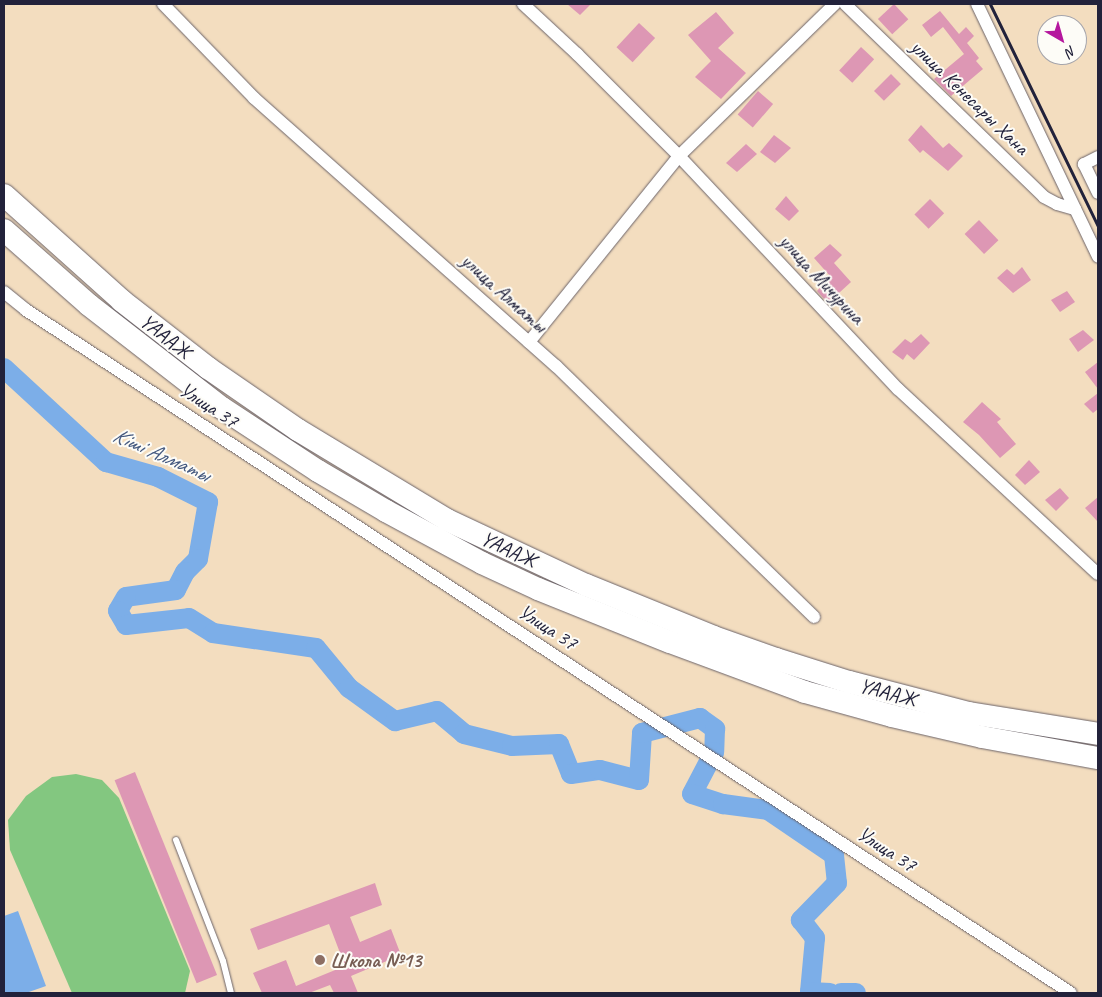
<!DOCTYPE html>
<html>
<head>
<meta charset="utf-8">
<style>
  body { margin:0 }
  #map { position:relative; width:1102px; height:997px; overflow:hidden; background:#f3ddbf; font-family:Caveat,sans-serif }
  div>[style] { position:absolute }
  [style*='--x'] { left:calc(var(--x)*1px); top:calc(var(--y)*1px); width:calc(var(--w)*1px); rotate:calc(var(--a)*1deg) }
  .green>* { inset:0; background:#83c780 }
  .water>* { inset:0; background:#7caee8 }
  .river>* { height:20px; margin:-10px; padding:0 10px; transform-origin:10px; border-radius:10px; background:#7caee8 }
  .building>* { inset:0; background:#dd97b4; transform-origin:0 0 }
  .roads { filter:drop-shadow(0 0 1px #6b6369) drop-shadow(0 0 1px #6b6369) }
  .service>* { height:6px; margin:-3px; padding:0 3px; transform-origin:3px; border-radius:3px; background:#fff }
  .minor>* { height:12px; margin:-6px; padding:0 6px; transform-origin:6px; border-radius:6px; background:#fff }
  .motorway>* { height:22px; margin:-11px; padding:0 11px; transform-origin:11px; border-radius:11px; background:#fff }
  .rail>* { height:3px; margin:-1.5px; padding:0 1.5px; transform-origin:1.5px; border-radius:1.5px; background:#22223b }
  .dots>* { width:14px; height:14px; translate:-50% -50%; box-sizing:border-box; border:2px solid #fdfcf7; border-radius:50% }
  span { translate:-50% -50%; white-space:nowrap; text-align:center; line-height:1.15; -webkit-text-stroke:4px #fdfcf7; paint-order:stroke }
  .street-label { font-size:21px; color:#22223b }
  .education-label { font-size:21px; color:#785e54; font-weight:700 }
  .left { translate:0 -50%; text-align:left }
  .water-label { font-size:22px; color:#465a80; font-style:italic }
  .frame { position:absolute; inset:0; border:5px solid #22223b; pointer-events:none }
  .north { position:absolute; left:1037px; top:15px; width:50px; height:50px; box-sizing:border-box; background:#fdfcf7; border:1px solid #a5a5ac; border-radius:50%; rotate:142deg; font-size:14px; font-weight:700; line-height:20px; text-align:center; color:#22223b }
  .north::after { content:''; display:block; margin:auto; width:18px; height:22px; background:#b5179e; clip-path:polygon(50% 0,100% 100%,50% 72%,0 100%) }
</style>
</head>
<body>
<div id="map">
  <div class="green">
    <div style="clip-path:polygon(76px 774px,102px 780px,119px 798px,190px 971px,185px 993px,72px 993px,10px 850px,8px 820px,26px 796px,52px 777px)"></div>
  </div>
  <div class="water">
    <div style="clip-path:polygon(18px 911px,46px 986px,26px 993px,4px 993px,4px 916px)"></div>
  </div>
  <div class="river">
    <div style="--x:4;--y:368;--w:139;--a:42.7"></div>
    <div style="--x:106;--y:462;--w:54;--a:16.1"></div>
    <div style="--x:158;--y:477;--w:56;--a:26.6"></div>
    <div style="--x:208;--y:502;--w:58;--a:100"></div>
    <div style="--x:198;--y:559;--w:18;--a:135"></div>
    <div style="--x:185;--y:572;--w:20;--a:117"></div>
    <div style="--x:176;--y:590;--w:50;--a:172"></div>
    <div style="--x:126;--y:597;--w:16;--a:120"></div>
    <div style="--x:118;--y:611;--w:16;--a:60"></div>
    <div style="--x:126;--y:625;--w:63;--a:-6.3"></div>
    <div style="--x:189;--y:618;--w:28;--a:32"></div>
    <div style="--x:213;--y:633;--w:104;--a:8.3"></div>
    <div style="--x:316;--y:648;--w:52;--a:50.5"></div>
    <div style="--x:349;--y:688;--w:57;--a:35.7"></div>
    <div style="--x:395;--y:721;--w:43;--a:-13.4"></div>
    <div style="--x:437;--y:711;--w:35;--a:40"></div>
    <div style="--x:464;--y:734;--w:49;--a:14"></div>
    <div style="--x:512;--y:746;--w:47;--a:-2.4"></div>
    <div style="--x:559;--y:744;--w:32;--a:68"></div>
    <div style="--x:571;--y:774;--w:29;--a:-8"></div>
    <div style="--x:600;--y:770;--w:40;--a:14.4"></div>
    <div style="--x:639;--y:780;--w:47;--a:-86.3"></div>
    <div style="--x:642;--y:733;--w:60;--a:-14.5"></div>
    <div style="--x:700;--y:718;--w:19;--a:36"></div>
    <div style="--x:715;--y:729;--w:23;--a:92"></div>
    <div style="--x:714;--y:752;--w:47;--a:117.6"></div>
    <div style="--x:692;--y:794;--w:33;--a:18"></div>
    <div style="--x:723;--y:804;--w:45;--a:7.6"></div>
    <div style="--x:768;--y:810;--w:80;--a:34.3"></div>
    <div style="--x:834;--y:855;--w:28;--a:84"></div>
    <div style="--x:837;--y:883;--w:52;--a:134.2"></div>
    <div style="--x:801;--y:920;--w:23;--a:52"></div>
    <div style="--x:815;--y:938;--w:54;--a:95.3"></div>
    <div style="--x:810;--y:992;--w:20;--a:3"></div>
    <div style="--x:841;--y:993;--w:15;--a:0"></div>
  </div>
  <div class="building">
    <div style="clip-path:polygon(567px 4px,591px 4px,580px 15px)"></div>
    <div style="left:894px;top:4px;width:21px;height:22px;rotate:47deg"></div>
    <div style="clip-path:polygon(940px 11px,959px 34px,966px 27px,974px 36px,967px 43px,979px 58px,976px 61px,983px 69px,951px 96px,934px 79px,964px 54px,943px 27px,931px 37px,922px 25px)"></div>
    <div style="clip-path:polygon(716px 12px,734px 33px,718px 48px,746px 73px,721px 99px,695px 77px,711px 61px,688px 35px)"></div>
    <div style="left:639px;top:23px;width:22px;height:33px;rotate:43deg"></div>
    <div style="left:861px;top:47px;width:18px;height:32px;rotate:43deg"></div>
    <div style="left:891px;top:74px;width:14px;height:24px;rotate:45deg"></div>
    <div style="left:758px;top:91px;width:20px;height:31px;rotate:41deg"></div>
    <div style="clip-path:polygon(921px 125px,943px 148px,949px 143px,963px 156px,948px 171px,923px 150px,920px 153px,908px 140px)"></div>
    <div style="clip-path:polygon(774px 135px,791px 148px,775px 163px,760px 152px)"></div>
    <div style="clip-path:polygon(746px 144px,757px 154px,737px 172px,726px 163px)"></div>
    <div style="clip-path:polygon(786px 196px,799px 211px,789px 221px,775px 209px)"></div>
    <div style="left:930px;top:199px;width:20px;height:22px;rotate:45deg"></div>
    <div style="left:979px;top:220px;width:28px;height:20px;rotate:46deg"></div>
    <div style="clip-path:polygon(830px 244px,842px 255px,834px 263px,851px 282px,828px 303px,817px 291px,830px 276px,814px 258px)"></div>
    <div style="clip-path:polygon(1022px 267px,1031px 280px,1013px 293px,997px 278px,1007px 269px,1014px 275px)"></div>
    <div style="clip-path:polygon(1067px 291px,1075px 302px,1060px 312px,1051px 300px)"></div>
    <div style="clip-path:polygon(1083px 330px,1094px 340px,1078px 352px,1069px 339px)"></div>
    <div style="clip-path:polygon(921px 334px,930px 343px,914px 360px,907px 354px,903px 360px,892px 352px,905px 339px,911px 343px)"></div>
    <div style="clip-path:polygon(1098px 362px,1098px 389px,1085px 372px)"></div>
    <div style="clip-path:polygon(1098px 393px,1098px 409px,1093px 413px,1084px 404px)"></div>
    <div style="clip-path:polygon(982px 402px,1001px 419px,997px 422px,1016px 444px,1000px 458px,979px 435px,963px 422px)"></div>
    <div style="clip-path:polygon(1029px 460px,1040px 472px,1025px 485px,1015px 475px)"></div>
    <div style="clip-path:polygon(1060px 488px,1069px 498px,1056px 511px,1045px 500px)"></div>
    <div style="clip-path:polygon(1098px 497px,1098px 522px,1085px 508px)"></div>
    <div style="left:135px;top:772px;width:219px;height:22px;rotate:68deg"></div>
    <div style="clip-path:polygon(375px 883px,382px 905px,350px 917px,360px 942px,391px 929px,401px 955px,351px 976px,358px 993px,334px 993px,330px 985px,309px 993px,262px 993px,253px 973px,286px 960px,296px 986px,345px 966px,329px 924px,258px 950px,250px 929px)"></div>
  </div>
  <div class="roads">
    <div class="service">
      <div style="--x:176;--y:840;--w:130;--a:68.8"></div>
      <div style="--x:223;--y:961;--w:33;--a:76"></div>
    </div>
    <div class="minor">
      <div style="--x:163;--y:4;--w:131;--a:45.9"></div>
      <div style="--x:254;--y:98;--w:404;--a:41.6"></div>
      <div style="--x:556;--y:366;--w:360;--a:44.2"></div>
      <div style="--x:523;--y:4;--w:74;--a:42.8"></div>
      <div style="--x:577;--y:54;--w:144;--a:45"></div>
      <div style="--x:679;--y:156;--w:320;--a:46.8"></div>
      <div style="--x:898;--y:389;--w:272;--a:42.8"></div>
      <div style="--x:845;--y:4;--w:277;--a:44.1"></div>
      <div style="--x:1044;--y:197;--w:15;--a:28"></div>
      <div style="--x:1057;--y:204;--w:19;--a:16"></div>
      <div style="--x:977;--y:4;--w:280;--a:64.4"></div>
      <div style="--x:1098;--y:157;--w:16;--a:153"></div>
      <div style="--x:1084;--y:164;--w:32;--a:64"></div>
      <div style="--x:4;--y:292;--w:28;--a:39"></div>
      <div style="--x:26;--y:310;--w:1248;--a:33.17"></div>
      <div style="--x:529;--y:342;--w:239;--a:-51.1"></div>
      <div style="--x:679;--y:156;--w:218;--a:-44.3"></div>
    </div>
    <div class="motorway">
      <div style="--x:4;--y:195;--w:159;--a:41.9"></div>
      <div style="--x:122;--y:301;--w:109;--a:37.9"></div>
      <div style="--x:208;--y:368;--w:109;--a:34.6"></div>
      <div style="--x:298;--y:430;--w:174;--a:31.1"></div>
      <div style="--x:447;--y:520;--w:153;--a:25.1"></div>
      <div style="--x:586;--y:585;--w:138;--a:22.1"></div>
      <div style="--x:714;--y:637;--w:66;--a:19.5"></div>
      <div style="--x:776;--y:659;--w:77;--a:17.5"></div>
      <div style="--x:849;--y:682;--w:124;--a:14.5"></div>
      <div style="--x:969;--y:713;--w:131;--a:9.2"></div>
      <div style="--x:4;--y:230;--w:113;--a:41.4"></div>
      <div style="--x:89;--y:305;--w:168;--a:37.8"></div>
      <div style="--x:222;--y:408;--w:115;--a:33.3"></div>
      <div style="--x:318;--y:471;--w:79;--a:30.5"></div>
      <div style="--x:386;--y:511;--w:109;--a:28.4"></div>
      <div style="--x:482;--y:563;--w:62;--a:24.9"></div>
      <div style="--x:538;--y:589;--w:142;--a:21.9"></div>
      <div style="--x:670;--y:642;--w:144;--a:20.3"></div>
      <div style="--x:805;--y:692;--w:90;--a:15.4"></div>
      <div style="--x:892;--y:716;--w:92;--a:13.1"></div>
      <div style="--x:982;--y:737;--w:118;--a:10.3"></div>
    </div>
  </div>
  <div class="rail">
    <div style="--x:990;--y:4;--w:247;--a:64.1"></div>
  </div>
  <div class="dots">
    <div style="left:320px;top:960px;background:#8d6e63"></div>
  </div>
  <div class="street-label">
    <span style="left:970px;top:97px;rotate:44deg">улица Кенесары Хана</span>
    <span style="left:822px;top:279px;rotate:47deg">улица Мичурина</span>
    <span style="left:504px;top:293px;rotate:42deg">улица Алматы</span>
    <span style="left:166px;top:336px;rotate:38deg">ҮАААЖ</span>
    <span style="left:209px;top:405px;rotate:33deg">Улица 37</span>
    <span style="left:509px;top:549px;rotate:25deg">ҮАААЖ</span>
    <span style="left:548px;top:627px;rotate:33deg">Улица 37</span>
    <span style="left:888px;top:692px;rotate:15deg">ҮАААЖ</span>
    <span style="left:887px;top:849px;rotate:33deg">Улица 37</span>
  </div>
  <div class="education-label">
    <span class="left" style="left:330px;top:960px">Школа №13</span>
  </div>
  <div class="water-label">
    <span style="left:161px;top:455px;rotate:24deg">Кіші Алматы</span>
  </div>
  <div class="frame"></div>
  <div class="north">N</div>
</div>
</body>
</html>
